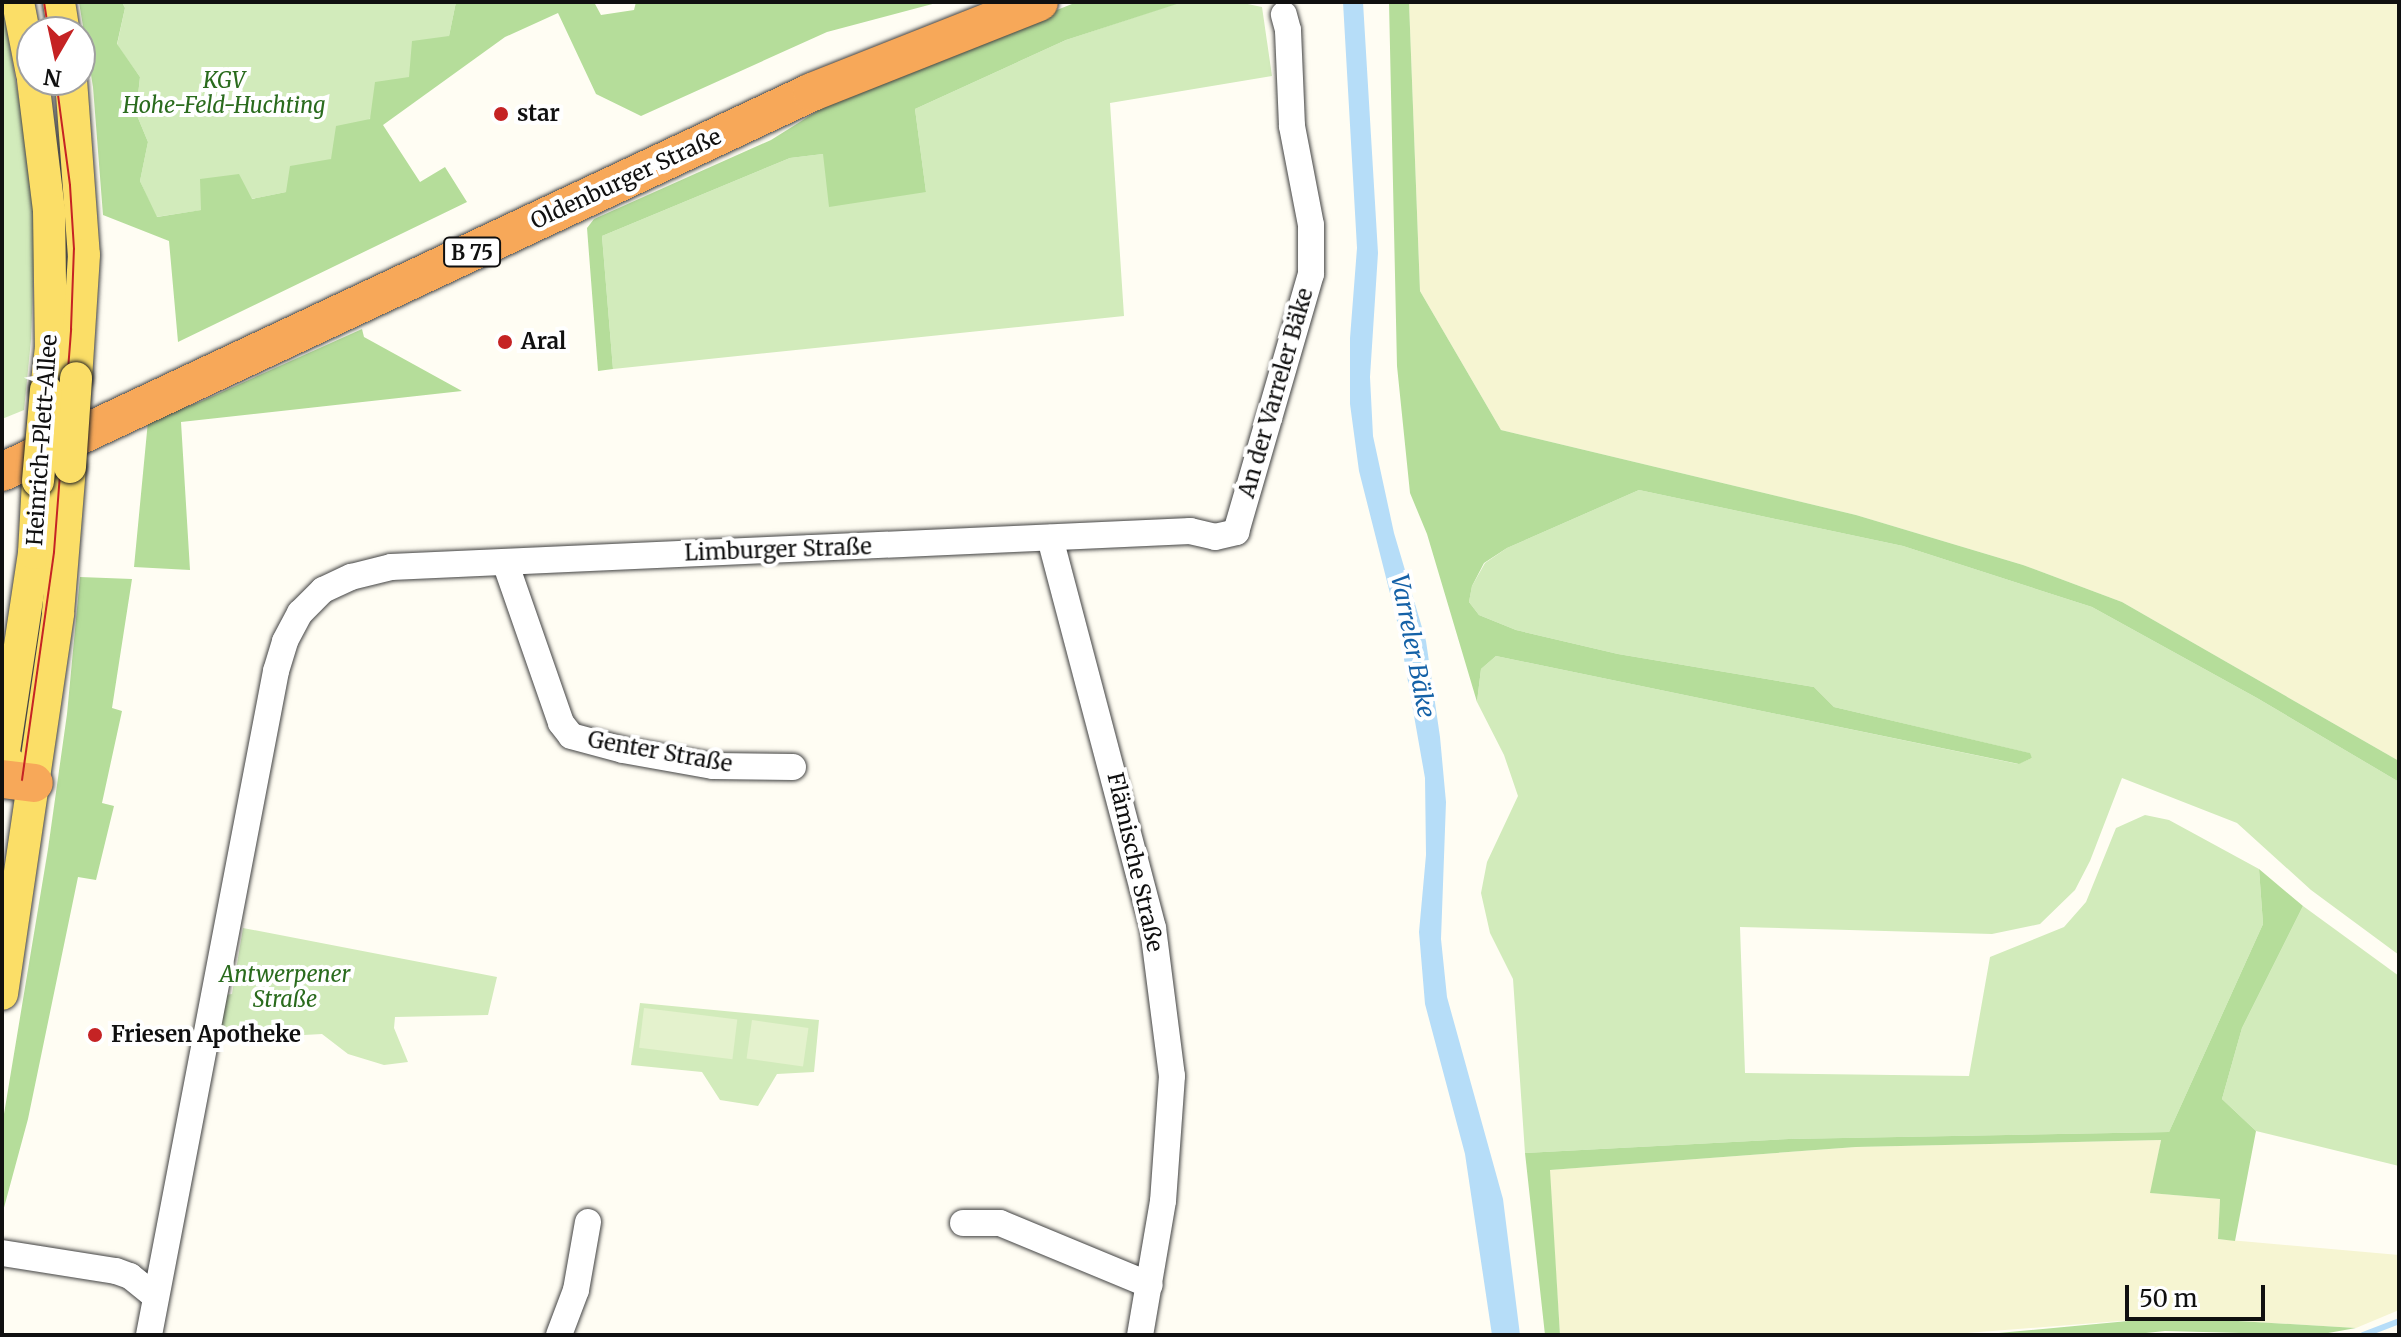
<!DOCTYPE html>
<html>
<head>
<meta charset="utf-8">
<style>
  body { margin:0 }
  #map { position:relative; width:2401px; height:1337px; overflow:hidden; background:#fffdf3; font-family:Merriweather,serif }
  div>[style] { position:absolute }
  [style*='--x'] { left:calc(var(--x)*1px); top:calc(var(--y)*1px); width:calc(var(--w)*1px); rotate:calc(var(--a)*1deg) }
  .farmland>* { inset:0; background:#f6f5d2 }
  .green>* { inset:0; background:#d2ebbb }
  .forest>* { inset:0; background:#b5dd9a }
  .pitch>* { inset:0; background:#e4f2cd; transform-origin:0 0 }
  .water>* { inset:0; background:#b6ddf8 }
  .stream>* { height:6px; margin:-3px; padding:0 3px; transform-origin:3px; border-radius:3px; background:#b6ddf8 }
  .roads { filter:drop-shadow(0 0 2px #434343) drop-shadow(0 0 2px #434343) }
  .minor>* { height:26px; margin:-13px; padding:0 13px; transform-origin:13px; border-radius:13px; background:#fff }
  .major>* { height:32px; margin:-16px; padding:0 16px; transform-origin:16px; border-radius:16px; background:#fbde67 }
  .highway>* { height:38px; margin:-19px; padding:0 19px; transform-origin:19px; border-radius:19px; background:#f7a859 }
  .tram>* { height:2px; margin:-1px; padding:0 1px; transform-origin:1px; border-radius:1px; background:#c52324 }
  .bridges { filter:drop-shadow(0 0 2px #212121) drop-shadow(0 0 2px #212121) }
  .major-bridge>* { height:32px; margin:-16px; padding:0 16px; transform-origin:16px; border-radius:16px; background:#fbde67 }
  .dots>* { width:22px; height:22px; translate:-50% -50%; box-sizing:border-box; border:4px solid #fff; border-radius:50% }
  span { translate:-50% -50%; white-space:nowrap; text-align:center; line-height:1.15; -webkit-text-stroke:8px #fff; paint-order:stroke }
  .shield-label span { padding:2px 6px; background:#fff; border:2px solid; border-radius:6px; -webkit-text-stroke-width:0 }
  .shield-label { font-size:20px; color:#101010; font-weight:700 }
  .park-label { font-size:22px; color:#2a6b1d; font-style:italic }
  .poi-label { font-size:22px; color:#101010; font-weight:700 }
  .left { translate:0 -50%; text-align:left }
  .street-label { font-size:22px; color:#101010 }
  .water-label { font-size:24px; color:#1461a7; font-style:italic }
  .frame { position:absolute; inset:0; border:4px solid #101010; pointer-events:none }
  .north { position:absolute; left:16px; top:16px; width:80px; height:80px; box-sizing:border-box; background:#fff; border:2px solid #9f9f9f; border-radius:50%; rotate:189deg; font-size:22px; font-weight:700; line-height:32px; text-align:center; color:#101010 }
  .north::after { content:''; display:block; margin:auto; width:28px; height:36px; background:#c52324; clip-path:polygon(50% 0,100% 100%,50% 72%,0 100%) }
  .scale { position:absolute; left:2125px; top:1285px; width:140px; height:36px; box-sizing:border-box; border:4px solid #101010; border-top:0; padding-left:10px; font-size:24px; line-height:28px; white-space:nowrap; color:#101010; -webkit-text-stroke:6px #fff; paint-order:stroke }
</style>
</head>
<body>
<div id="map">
  <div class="farmland">
    <div style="clip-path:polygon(1409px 2px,2399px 2px,2399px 761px,2122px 602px,2023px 565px,1856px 515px,1501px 430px,1420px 291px)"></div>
    <div style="clip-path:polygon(2161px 1140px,2151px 1193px,2220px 1199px,2218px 1239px,2399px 1255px,2399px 1310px,2356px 1328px,2171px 1317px,1941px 1335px,1560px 1335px,1549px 1170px,1856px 1147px)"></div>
  </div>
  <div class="green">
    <div style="clip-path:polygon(2px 2px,30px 165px,35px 231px,31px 340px,24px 410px,2px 419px)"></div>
    <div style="clip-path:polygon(122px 2px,456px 2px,449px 36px,331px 159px,286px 192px,251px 199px,201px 179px,202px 210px,156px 217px,140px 181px,148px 142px,136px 113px,140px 77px,117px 45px,125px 8px)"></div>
    <div style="clip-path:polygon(1238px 2px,1262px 7px,1272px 76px,1110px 103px,1124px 316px,613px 369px,602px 236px,790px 158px,823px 154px,926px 192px,915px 109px,1066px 40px,1175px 4px)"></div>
    <div style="clip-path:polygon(1639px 490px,1903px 546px,2092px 607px,2257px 698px,2399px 782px,2399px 955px,2311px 890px,2237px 823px,2122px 778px,2090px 861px,2075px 890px,2040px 924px,1992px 934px,1740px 927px,1745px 1073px,1969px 1076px,1990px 957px,2064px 927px,2086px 902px,2116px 828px,2145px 815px,2169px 820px,2259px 869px,2263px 924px,2169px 1132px,1789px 1139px,1525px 1153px,1513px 979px,1490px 933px,1481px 893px,1487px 862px,1518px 796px,1504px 755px,1477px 702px,1481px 669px,1496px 656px,2018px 764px,2032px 758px,2029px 753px,1834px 707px,1814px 687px,1618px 654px,1516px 630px,1479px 615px,1469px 602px,1472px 586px,1485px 563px,1507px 548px)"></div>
    <div style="clip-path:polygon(2303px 906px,2399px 976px,2399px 1166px,2256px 1131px,2222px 1099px,2242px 1028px)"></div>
    <div style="clip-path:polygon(243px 928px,497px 977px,488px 1015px,395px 1017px,394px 1028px,408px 1062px,384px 1065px,348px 1054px,322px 1034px,268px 1037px,219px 1028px,225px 995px,232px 994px)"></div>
    <div style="clip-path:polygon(640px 1003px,819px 1020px,814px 1072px,777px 1074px,758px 1106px,720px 1100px,702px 1072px,631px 1065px)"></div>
  </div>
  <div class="forest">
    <div style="clip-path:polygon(79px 2px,122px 2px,125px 8px,117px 44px,140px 77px,136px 113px,148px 142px,140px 181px,157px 217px,201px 210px,200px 179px,239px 174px,252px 199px,286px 192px,290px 166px,331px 159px,336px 126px,370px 119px,375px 82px,409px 77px,412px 41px,449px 36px,456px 2px,594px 2px,601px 15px,634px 10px,636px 2px,940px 2px,827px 32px,641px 116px,596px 94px,558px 13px,505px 37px,383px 125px,420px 182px,445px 167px,467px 202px,178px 342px,169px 241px,103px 215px,93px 87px)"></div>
    <div style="clip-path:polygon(1077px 2px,1183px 2px,1066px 40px,915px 109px,926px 192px,829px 207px,823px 154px,790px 158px,602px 236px,613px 369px,598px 371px,587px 228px,594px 219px,771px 140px,819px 110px,914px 67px)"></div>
    <div style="clip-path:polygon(1389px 2px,1409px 2px,1420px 291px,1501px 430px,1856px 515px,2023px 565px,2122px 602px,2399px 761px,2399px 782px,2257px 698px,2092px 607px,1903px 546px,1639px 490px,1507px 548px,1484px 563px,1472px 586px,1469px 602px,1479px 615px,1516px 630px,1618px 654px,1814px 687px,1834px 707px,2030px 753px,2032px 758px,2019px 764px,1496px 656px,1481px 669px,1477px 702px,1427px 534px,1410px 493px,1397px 366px)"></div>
    <div style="clip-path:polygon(362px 329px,364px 337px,462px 391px,181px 422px,190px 570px,134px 567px,148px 421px,202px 401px)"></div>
    <div style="clip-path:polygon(80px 577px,132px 579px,112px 708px,122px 711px,102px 803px,114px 806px,96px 880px,78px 877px,28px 1119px,2px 1215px,2px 1126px,48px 849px,67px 714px)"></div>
    <div style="clip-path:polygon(2259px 869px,2303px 906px,2242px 1028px,2222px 1099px,2256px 1131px,2235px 1241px,2218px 1239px,2220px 1199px,2150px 1193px,2161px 1140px,1856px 1147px,1550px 1170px,1560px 1335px,1545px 1335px,1525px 1153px,1789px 1139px,2169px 1132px,2263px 924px)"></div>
    <div style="clip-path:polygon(2171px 1317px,2356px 1328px,2317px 1335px,2165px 1331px,2127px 1335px,1977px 1335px)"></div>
  </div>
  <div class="pitch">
    <div style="left:644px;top:1008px;width:94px;height:40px;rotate:7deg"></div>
    <div style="left:752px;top:1020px;width:57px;height:39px;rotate:8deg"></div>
  </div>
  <div class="water">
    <div style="clip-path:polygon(1343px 2px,1363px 2px,1378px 253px,1370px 377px,1373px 436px,1394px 533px,1426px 641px,1440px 737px,1446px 802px,1441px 939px,1447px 997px,1503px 1199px,1520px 1335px,1492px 1335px,1465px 1154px,1425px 1004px,1419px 932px,1426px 855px,1425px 778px,1398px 625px,1359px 471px,1350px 404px,1350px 338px,1357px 248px)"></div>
  </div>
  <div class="stream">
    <div style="--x:2363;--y:1335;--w:39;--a:-21"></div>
  </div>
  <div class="roads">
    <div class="minor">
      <div style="--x:1050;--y:538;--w:403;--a:75.2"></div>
      <div style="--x:1153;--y:928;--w:149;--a:82.7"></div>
      <div style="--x:1172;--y:1076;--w:125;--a:94.1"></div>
      <div style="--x:1163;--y:1201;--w:136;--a:99.7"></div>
      <div style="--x:505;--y:562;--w:170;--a:70.8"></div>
      <div style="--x:561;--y:723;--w:16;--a:52"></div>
      <div style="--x:571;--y:736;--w:54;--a:15.1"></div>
      <div style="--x:623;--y:750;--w:91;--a:10.1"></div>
      <div style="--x:713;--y:766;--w:80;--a:0.7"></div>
      <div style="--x:963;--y:1223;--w:37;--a:0"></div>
      <div style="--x:1000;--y:1223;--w:162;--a:22.5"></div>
      <div style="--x:2;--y:1253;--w:115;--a:9"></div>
      <div style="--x:116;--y:1271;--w:15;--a:20"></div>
      <div style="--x:130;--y:1276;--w:33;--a:39"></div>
      <div style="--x:149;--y:1335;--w:676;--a:-79.17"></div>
      <div style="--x:276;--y:671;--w:31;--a:-73"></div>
      <div style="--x:285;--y:641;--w:32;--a:-62"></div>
      <div style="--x:300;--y:613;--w:33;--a:-45"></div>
      <div style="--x:323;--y:590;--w:31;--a:-25"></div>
      <div style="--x:351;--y:577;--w:41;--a:-14"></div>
      <div style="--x:391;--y:567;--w:800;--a:-2.58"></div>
      <div style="--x:1190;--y:531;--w:26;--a:13"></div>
      <div style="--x:1215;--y:537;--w:22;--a:-13"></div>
      <div style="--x:1236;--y:532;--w:269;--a:-73.8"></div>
      <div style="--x:1311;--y:274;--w:49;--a:-90"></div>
      <div style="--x:1311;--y:225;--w:101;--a:-100.9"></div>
      <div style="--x:1292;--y:126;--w:96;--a:-92.4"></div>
      <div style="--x:1288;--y:30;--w:16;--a:-105"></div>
      <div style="--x:559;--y:1335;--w:48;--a:-69.3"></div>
      <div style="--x:576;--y:1290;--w:69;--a:-80"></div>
    </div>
    <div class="major">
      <div style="--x:18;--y:2;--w:73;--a:79"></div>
      <div style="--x:59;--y:2;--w:30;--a:81"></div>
      <div style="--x:33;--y:80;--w:131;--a:83"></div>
      <div style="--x:49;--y:210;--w:137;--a:89.2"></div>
      <div style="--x:51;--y:347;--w:43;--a:96.6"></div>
      <div style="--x:71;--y:80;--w:175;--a:85.8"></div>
      <div style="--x:84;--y:255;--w:123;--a:93.7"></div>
      <div style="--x:34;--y:783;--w:40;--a:-141"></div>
      <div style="--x:3;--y:758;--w:207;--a:-81.4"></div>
      <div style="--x:34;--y:553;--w:72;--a:-86.8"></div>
      <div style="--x:2;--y:994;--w:385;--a:-81.6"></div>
      <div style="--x:58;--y:613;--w:146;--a:-85.3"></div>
    </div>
    <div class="highway">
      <div style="--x:2;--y:472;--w:895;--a:-25.13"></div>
      <div style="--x:812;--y:92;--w:244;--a:-21.6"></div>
      <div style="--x:2;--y:779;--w:32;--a:7"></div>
    </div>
  </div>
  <div class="tram">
    <div style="--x:44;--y:2;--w:30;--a:81"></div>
    <div style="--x:22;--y:780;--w:230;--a:-82"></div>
    <div style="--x:54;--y:552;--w:224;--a:-85.6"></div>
    <div style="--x:71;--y:329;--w:80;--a:-87.9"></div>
    <div style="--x:74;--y:249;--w:64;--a:-93.6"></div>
    <div style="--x:70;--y:185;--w:106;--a:-97.6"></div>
  </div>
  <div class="bridges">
    <div class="major-bridge">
      <div style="--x:70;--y:467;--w:89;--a:-86.1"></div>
      <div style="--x:38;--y:481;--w:91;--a:-85"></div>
    </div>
  </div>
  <div class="dots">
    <div style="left:501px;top:114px;background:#c52324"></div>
    <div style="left:505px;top:342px;background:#c52324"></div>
    <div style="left:95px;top:1035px;background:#c52324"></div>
  </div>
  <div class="shield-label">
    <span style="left:472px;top:252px">B 75</span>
  </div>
  <div class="park-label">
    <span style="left:224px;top:93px">KGV<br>Hohe-Feld-Huchting</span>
    <span style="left:285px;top:987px">Antwerpener<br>Straße</span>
  </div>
  <div class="poi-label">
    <span class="left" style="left:517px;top:114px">star</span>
    <span class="left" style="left:521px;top:342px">Aral</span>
    <span class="left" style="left:111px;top:1035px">Friesen Apotheke</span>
  </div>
  <div class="street-label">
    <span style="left:626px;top:179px;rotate:-25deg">Oldenburger Straße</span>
    <span style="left:1276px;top:393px;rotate:-74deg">An der Varreler Bäke</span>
    <span style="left:42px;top:440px;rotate:-86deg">Heinrich-Plett-Allee</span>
    <span style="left:778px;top:550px;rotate:-2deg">Limburger Straße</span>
    <span style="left:660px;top:752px;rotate:10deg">Genter Straße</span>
    <span style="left:1135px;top:862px;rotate:77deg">Flämische Straße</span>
  </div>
  <div class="water-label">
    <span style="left:1413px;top:646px;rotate:79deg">Varreler Bäke</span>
  </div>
  <div class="frame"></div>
  <div class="north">N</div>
  <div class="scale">50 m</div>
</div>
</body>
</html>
